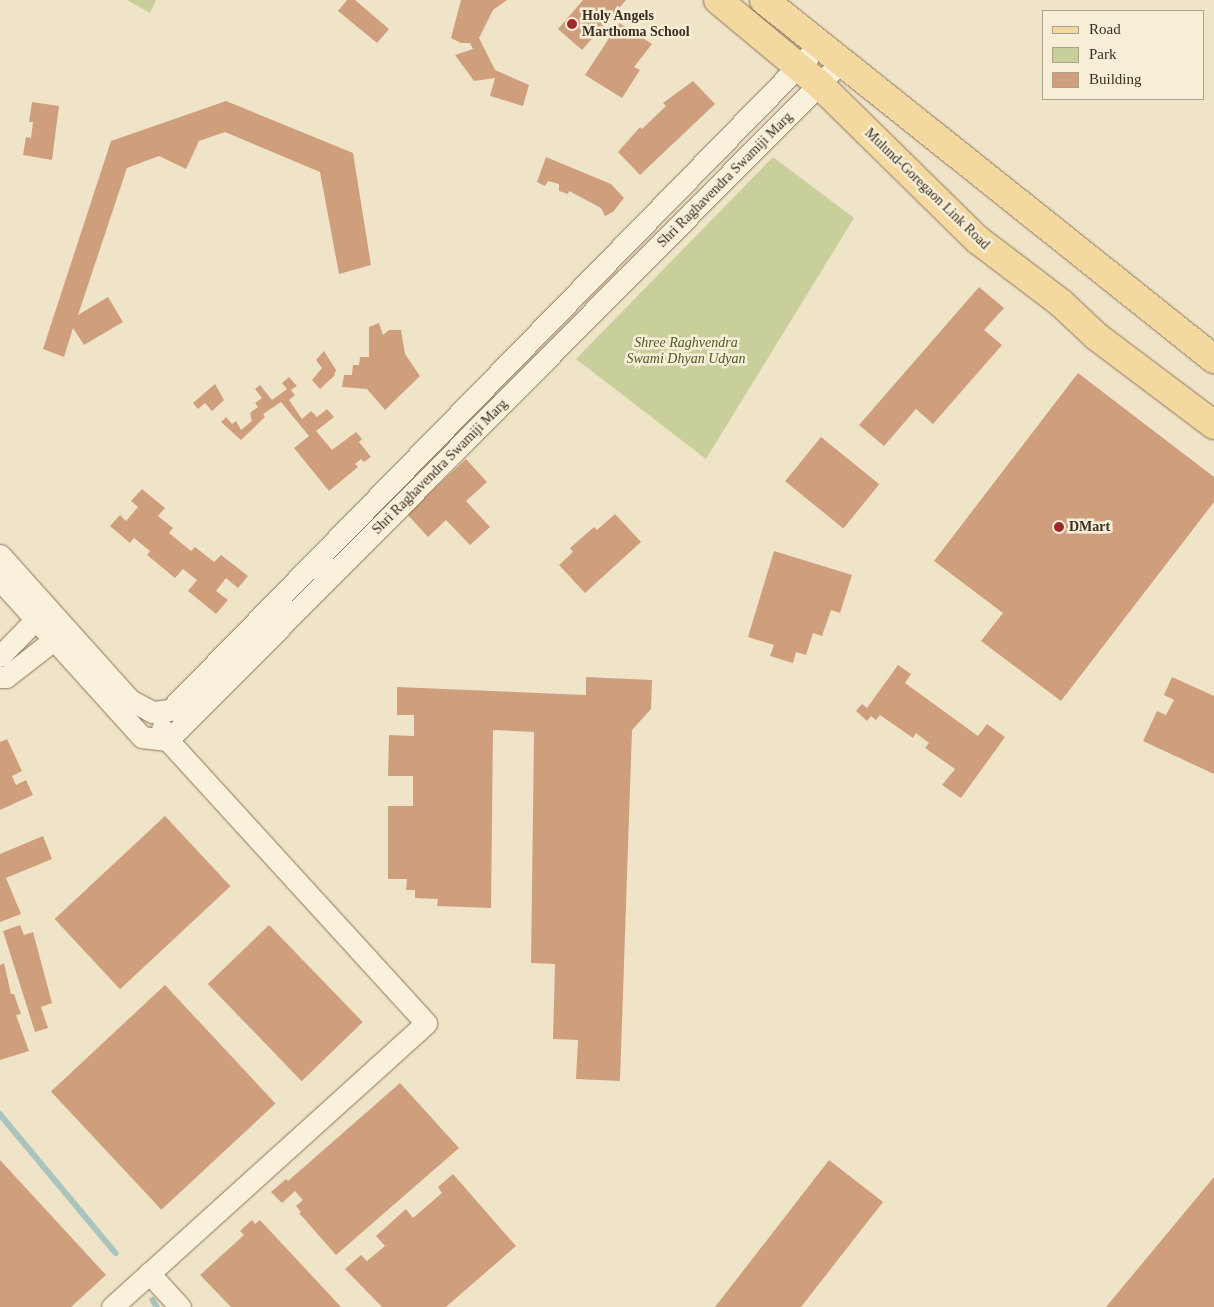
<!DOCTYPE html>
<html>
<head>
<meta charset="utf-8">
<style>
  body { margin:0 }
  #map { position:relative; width:1214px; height:1307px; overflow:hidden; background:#f0e4c8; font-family:Georgia,serif }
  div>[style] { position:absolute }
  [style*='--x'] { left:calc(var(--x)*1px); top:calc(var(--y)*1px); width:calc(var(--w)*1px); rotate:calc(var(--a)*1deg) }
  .green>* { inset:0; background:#c9cf9b }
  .stream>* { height:5.5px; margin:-2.75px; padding:0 2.75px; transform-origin:2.75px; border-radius:2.75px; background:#a9c4bc }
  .building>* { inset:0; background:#cf9f7d; transform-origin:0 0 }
  .roads { filter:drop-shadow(0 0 1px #8d765c) drop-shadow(0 0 1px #8d765c) }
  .minor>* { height:21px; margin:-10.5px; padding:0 10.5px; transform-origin:10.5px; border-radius:10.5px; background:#faf1dc }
  .major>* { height:28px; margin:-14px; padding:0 14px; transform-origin:14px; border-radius:14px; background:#f3d9a0 }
  .dots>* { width:14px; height:14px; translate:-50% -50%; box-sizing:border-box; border:2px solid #f7eed8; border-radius:50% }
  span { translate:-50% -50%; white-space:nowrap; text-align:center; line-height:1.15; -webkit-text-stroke:5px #f7eed8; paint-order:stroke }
  .poi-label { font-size:14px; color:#3d2e20; font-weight:700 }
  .left { translate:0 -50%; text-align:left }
  .street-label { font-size:14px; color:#3d2e20 }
  .park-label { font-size:14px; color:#4d5a26; font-style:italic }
  .legend { position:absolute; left:1042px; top:10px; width:162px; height:90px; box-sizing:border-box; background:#f7eed8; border:1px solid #ada18e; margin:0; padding:6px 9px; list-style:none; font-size:15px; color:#3d2e20 }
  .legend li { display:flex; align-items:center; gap:10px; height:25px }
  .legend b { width:25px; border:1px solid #ada18e }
</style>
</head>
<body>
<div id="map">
  <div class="green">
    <div style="clip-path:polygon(127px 0,156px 0,150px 13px)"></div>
    <div style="clip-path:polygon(773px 157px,854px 218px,706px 459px,576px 359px)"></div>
  </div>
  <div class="stream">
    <div style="--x:0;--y:1114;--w:181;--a:50.2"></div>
    <div style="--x:153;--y:1300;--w:8;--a:60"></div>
  </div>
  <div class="building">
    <div style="clip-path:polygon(347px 0,355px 0,389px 29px,377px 43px,338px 11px)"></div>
    <div style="clip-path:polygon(461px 0,507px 0,493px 10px,479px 38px,495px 70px,529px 85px,523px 106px,490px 96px,495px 78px,474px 81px,455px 55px,473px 49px,470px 43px,461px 43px,451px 38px)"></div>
    <div style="clip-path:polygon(583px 0,626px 0,582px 50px,558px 29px)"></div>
    <div style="clip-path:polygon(619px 23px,652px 44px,634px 67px,640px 70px,622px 98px,585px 75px)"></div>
    <div style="clip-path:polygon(693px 81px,715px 104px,640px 175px,618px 152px,640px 127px,642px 129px,666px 106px,663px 103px)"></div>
    <div style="clip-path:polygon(226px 101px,353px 153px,371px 265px,339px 274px,320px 172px,225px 132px,199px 141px,186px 169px,159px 156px,127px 168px,78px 315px,108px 297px,123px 322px,84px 345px,73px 328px,64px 357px,43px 349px,111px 141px)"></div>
    <div style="clip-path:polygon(32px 102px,59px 106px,52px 160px,23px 155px,26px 137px,31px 138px,33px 122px,29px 122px)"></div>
    <div style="clip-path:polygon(546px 157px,611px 184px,624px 198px,613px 212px,605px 216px,601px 208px,569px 191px,568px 194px,559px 191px,559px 184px,548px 181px,545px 186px,537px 182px)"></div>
    <div style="clip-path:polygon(979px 287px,1004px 308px,984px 330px,1002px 345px,933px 424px,916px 409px,884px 446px,859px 425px)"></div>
    <div style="clip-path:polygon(379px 323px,383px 335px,389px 330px,401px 330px,405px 354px,420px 376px,385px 410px,367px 389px,342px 387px,344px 375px,352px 375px,353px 365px,359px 365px,360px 357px,369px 357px,369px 327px)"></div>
    <div style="clip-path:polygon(324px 351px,336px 370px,334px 376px,320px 389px,312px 380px,322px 368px,316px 360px)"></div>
    <div style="clip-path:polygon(1078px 373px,1214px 477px,1214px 502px,1061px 701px,981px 641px,1003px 613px,934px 561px)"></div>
    <div style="clip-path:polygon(289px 377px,297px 386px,291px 390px,295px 395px,289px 400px,302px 419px,311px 411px,317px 417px,327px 409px,334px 417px,316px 431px,332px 450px,356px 432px,362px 439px,359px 442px,371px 457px,364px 462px,361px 459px,355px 464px,358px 467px,329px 491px,294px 448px,309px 436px,281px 402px,263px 414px,265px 417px,241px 440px,221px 422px,226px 417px,232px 424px,236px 421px,241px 430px,252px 421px,250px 413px,258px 407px,255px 403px,262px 398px,255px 389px,260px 385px,272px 400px,287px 389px,282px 383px)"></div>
    <div style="clip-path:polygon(215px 384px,224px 400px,212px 411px,205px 403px,198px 409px,193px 403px)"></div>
    <div style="left:821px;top:437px;width:75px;height:57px;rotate:39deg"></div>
    <div style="clip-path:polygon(466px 459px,487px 482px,466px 501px,490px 527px,470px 545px,446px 520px,428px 537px,407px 514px)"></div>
    <div style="clip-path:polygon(142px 489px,165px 508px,158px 516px,173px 528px,169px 533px,191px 551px,195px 547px,214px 562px,221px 555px,248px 576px,238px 588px,226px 578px,216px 591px,228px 600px,216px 614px,188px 591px,197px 580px,183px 569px,175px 578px,147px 555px,150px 551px,134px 538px,130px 543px,110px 526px,120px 515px,126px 521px,138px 507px,131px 501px)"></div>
    <div style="clip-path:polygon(615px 514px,641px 542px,585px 593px,559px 565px,573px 552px,570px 548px,594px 527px,597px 530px)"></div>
    <div style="clip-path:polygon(774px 551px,852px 575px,840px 613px,831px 610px,822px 636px,813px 633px,806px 655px,796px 652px,793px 663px,770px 656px,774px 645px,748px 637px)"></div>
    <div style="clip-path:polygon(898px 665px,911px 674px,905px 683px,978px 736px,987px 724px,1005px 737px,961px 798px,942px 785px,955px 769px,925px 748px,929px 743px,916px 733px,913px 738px,880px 715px,876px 720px,871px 716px,867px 721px,856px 711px,862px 704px,867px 708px)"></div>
    <div style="clip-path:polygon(586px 677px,652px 680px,651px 709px,632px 730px,620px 1081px,576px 1079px,578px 1040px,553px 1039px,555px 964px,531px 963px,534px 732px,493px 730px,491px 908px,437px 906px,438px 899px,415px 898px,415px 890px,406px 890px,407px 879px,388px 879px,388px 806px,413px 806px,413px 776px,388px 776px,389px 735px,414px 736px,414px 715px,397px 715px,397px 687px,586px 695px)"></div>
    <div style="clip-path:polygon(1172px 677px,1214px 696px,1214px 774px,1143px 741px,1157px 711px,1166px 715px,1174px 700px,1164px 695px)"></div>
    <div style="clip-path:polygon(7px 739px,22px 771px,12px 776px,16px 785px,26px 780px,33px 795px,0 810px,0 742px)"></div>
    <div style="left:165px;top:816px;width:96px;height:151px;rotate:47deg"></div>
    <div style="clip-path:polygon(43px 836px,52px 859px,6px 878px,21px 914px,0 922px,0 854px)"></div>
    <div style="clip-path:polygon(20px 925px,24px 935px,33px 932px,52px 1003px,41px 1007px,48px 1028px,35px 1032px,3px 931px)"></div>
    <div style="left:269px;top:925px;width:135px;height:85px;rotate:46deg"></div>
    <div style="clip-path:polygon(4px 963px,11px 994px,14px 994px,21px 1014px,16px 1015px,29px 1051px,0 1060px,0 965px)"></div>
    <div style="left:165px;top:985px;width:162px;height:156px;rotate:47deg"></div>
    <div style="clip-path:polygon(400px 1083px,459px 1148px,336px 1255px,299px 1213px,301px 1212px,296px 1206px,303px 1200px,295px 1191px,282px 1203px,271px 1192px,286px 1179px,288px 1181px)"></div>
    <div style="clip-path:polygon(0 1160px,106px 1275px,71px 1307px,0 1307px)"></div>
    <div style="clip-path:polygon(829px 1160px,883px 1202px,801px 1307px,715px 1307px)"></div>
    <div style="clip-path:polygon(453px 1174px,516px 1246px,446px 1307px,382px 1307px,345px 1269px,361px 1255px,367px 1261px,385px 1246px,376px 1236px,406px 1209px,413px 1218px,442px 1193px,438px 1187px)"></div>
    <div style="clip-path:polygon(1214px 1177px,1214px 1307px,1106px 1307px)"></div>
    <div style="clip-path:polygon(252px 1220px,255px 1224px,260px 1220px,341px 1307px,231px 1307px,200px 1275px,244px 1235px,240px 1231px)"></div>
  </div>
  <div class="roads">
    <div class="minor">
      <div style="--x:0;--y:555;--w:195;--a:48.1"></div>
      <div style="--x:130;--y:700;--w:26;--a:28"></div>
      <div style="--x:153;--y:712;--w:17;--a:-7"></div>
      <div style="--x:170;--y:710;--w:929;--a:-45.7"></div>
      <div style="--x:0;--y:580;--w:212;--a:47.9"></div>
      <div style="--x:142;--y:737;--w:26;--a:7"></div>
      <div style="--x:168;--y:740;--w:955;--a:-45.21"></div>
      <div style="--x:0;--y:656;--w:63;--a:-45.6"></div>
      <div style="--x:0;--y:677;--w:6;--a:0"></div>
      <div style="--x:6;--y:677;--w:75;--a:-37.9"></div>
      <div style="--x:149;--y:1273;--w:46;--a:47.6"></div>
      <div style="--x:112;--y:1307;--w:423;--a:-42.1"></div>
      <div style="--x:426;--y:1023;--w:383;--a:-132.4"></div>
      <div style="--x:168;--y:740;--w:13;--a:-117"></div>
    </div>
    <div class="major">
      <div style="--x:718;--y:0;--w:133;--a:39.8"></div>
      <div style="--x:820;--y:85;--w:221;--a:44.5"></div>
      <div style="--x:978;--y:240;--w:104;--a:37.2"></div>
      <div style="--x:1061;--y:303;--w:48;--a:43.3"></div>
      <div style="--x:1096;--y:336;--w:148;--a:37"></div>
      <div style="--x:764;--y:0;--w:576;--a:38.58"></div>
    </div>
  </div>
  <div class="dots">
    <div style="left:572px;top:24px;background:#9e2a2b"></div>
    <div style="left:1059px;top:527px;background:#9e2a2b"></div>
  </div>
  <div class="poi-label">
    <span class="left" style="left:582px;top:24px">Holy Angels<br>Marthoma School</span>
    <span class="left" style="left:1069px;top:527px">DMart</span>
  </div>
  <div class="street-label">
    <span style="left:725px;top:180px;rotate:-45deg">Shri Raghavendra Swamiji Marg</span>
    <span style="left:927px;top:189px;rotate:44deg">Mulund-Goregaon Link Road</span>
    <span style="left:440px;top:467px;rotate:-45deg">Shri Raghavendra Swamiji Marg</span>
  </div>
  <div class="park-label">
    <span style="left:686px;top:351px">Shree Raghvendra<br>Swami Dhyan Udyan</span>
  </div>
  <ul class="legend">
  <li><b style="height:6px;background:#f3d9a0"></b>Road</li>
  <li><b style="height:14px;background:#c9cf9b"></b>Park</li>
  <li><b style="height:14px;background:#cf9f7d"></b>Building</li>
  </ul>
</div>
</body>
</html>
